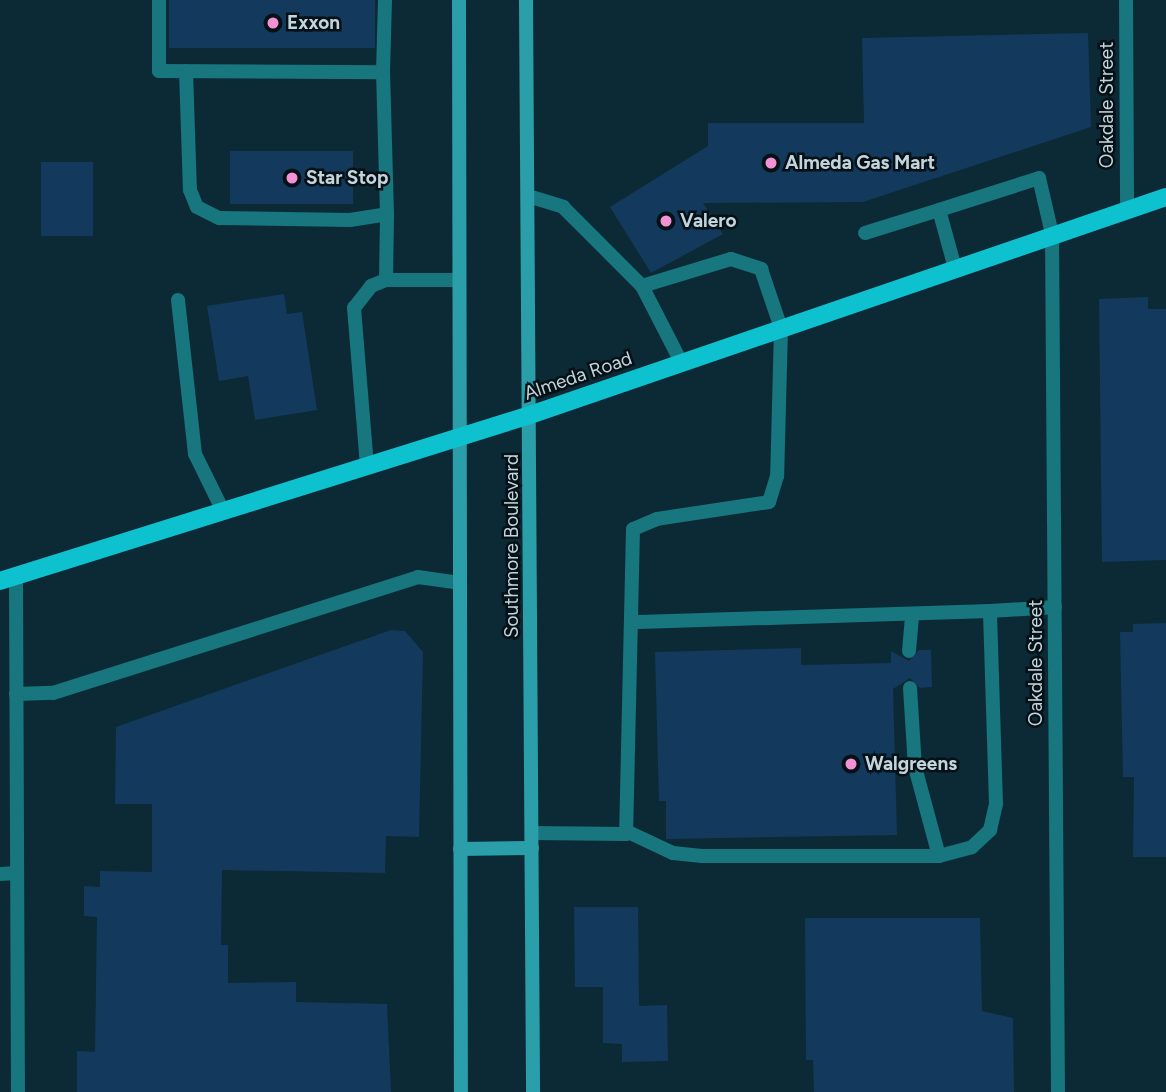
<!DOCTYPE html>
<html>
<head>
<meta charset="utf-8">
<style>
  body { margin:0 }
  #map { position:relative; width:1166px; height:1092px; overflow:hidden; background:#0b2a35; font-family:Figtree,sans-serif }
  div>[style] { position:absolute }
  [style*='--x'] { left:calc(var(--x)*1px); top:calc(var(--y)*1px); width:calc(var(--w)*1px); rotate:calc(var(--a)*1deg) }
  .building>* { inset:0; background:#133a5c; transform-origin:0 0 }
  .service>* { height:14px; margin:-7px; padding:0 7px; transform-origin:7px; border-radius:7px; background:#17767e }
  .minor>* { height:14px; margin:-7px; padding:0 7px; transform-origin:7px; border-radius:7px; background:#17767e }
  .secondary>* { height:14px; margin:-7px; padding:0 7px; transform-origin:7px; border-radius:7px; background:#2a9fa9 }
  .primary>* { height:18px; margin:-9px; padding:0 9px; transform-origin:9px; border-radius:9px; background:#0ec1cf }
  .dots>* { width:19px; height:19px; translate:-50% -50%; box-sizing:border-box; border:4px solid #051116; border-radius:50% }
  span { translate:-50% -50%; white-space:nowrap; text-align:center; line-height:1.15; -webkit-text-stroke:5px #051116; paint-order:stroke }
  .poi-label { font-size:19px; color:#c4d4dc; font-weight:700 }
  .left { translate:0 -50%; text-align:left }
  .street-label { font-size:19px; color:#c4d4dc }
</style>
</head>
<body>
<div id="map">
  <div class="building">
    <div style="left:169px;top:0;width:206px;height:48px"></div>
    <div style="clip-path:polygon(1088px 33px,1091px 127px,863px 202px,703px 203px,723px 234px,651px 273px,610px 207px,708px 146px,708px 123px,864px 123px,862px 38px)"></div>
    <div style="left:230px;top:151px;width:123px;height:53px"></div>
    <div style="left:93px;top:162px;width:74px;height:52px;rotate:90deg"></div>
    <div style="clip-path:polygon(284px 294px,287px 314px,302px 312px,317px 410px,255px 420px,248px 376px,219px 381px,207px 306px)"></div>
    <div style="clip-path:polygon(1148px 297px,1148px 309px,1166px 309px,1166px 560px,1102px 562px,1099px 299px)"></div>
    <div style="clip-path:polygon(1166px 623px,1166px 857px,1133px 857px,1134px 777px,1123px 777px,1120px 632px,1133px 632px,1133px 624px)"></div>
    <div style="clip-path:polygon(391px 630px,405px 631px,423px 652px,419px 837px,386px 836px,385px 873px,222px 870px,221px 945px,228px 945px,228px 983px,296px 982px,296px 1002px,387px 1004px,391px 1092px,77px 1092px,77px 1051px,95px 1052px,97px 917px,84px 916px,84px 886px,100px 887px,100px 871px,152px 872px,152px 804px,115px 804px,116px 727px)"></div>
    <div style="clip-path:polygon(801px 648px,801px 665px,891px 663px,891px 651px,909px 661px,919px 650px,931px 650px,932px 687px,920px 688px,910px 678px,893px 689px,897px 835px,666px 839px,666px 801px,659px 801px,655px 652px)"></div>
    <div style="clip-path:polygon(574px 907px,638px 907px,639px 1006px,667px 1005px,668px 1061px,622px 1062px,622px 1044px,603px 1043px,603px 987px,575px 987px)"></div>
    <div style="clip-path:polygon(805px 918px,980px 918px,982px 1011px,1013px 1018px,1014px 1092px,814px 1092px,813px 1060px,806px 1060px)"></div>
  </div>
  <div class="service">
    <div style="--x:159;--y:0;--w:71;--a:90"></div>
    <div style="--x:159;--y:71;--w:224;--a:0.3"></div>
    <div style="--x:383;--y:72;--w:72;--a:-88.4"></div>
    <div style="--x:186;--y:71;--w:119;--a:88.1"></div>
    <div style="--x:190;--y:190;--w:18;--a:68"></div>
    <div style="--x:197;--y:207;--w:25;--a:27"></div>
    <div style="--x:219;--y:218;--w:131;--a:0.9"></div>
    <div style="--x:350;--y:220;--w:37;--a:-9"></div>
    <div style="--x:387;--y:214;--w:142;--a:-91.6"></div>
    <div style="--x:528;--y:196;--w:37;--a:17"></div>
    <div style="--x:563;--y:207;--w:112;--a:45"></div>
    <div style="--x:642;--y:286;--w:93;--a:-16.9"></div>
    <div style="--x:731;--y:259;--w:32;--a:18"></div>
    <div style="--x:761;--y:269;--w:62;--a:71.3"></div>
    <div style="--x:781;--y:328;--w:148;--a:91.5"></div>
    <div style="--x:777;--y:476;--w:27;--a:107"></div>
    <div style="--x:769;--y:502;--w:113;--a:171.4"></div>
    <div style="--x:657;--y:519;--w:26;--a:157"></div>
    <div style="--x:633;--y:529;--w:305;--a:91.3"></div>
    <div style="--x:626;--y:834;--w:94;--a:-179.4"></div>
    <div style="--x:865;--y:233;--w:77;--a:-17.3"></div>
    <div style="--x:955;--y:268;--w:60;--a:-105.4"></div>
    <div style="--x:939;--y:210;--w:105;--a:-17.7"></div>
    <div style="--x:1039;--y:178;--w:57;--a:76.9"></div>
    <div style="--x:386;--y:280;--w:66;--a:-89.1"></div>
    <div style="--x:642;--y:286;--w:85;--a:62.8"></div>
    <div style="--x:178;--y:300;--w:155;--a:83.7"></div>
    <div style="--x:195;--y:454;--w:64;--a:63.8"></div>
    <div style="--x:367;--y:466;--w:159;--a:-94.7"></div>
    <div style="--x:354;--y:308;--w:28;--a:-52"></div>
    <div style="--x:371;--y:286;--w:16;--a:-22"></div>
    <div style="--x:386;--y:280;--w:73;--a:0"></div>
    <div style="--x:990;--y:611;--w:65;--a:-3.5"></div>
    <div style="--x:909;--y:651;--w:37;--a:-85"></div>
    <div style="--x:910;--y:688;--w:79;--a:86.4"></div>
    <div style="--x:915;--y:767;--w:92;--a:74.9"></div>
    <div style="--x:16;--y:694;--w:37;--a:-2"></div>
    <div style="--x:53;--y:693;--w:383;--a:-17.6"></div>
    <div style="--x:418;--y:577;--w:42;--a:8.1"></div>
    <div style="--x:626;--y:831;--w:52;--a:25.1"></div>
    <div style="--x:673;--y:853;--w:29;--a:6"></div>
    <div style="--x:702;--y:856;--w:237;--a:0"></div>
    <div style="--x:939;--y:856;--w:34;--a:-15"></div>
    <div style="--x:972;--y:847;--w:25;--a:-43"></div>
    <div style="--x:990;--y:830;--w:27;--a:-77"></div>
    <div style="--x:996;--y:804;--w:193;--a:-91.8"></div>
    <div style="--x:990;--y:611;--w:359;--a:178.2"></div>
    <div style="--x:0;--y:874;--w:17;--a:-3"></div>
  </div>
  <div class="minor">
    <div style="--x:1126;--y:0;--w:210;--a:89.7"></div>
    <div style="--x:1052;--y:234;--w:858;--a:89.6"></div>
    <div style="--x:16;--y:576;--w:516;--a:89.78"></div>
  </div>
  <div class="secondary">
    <div style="--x:459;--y:0;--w:1092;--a:89.9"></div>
    <div style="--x:526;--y:0;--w:1092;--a:89.63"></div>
    <div style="--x:460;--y:849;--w:72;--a:-0.8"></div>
  </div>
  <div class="primary">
    <div style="--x:0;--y:581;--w:555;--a:-17.39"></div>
    <div style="--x:530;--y:415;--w:672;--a:-18.92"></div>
  </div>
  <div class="dots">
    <div style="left:273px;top:23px;background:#f391d5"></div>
    <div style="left:771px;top:163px;background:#f391d5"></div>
    <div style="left:292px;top:178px;background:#f391d5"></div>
    <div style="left:666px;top:221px;background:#f391d5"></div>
    <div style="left:851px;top:764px;background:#f391d5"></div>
  </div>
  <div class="poi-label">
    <span class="left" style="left:287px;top:23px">Exxon</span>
    <span class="left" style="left:785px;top:163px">Almeda Gas Mart</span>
    <span class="left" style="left:306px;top:178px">Star Stop</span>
    <span class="left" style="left:680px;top:221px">Valero</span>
    <span class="left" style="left:865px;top:764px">Walgreens</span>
  </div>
  <div class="street-label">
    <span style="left:1107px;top:105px;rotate:-90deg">Oakdale Street</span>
    <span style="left:578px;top:376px;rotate:-19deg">Almeda Road</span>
    <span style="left:512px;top:546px;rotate:-90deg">Southmore Boulevard</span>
    <span style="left:1036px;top:663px;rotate:-90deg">Oakdale Street</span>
  </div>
</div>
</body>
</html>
